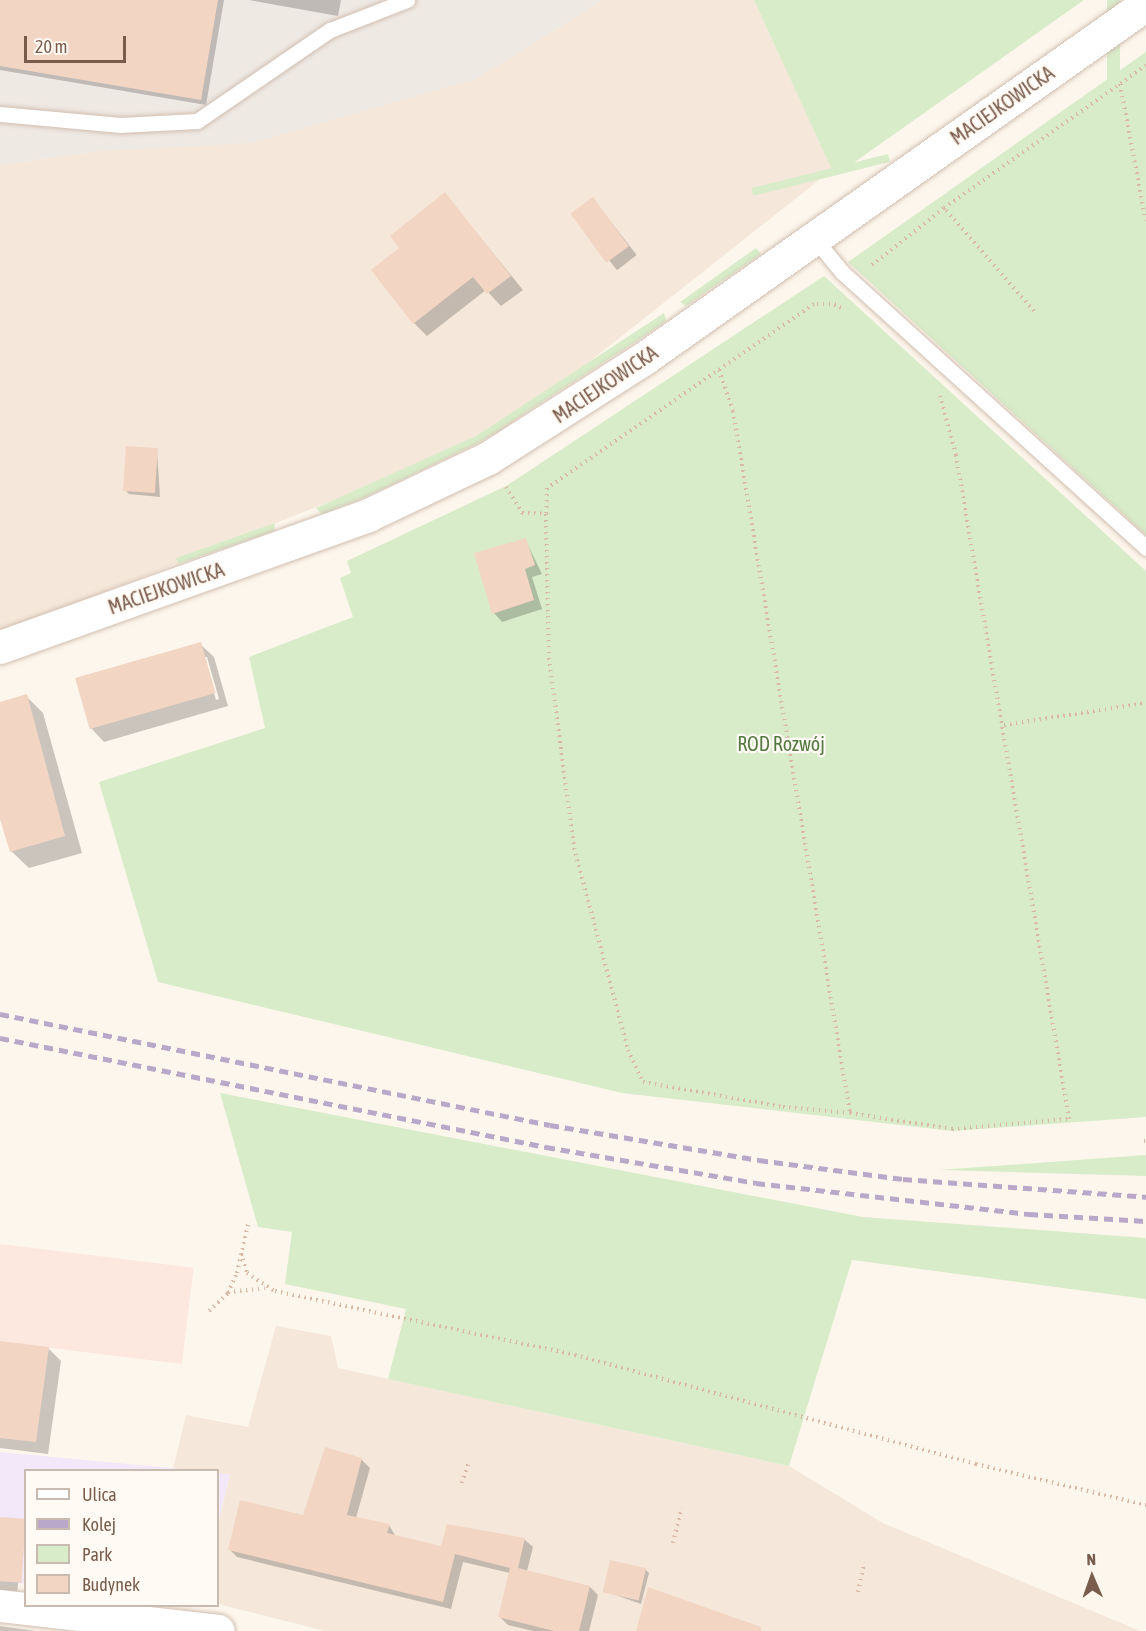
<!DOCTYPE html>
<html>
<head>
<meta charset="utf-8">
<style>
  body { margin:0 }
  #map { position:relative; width:1146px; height:1631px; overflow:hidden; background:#fdf6ec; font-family:"Asap Condensed",sans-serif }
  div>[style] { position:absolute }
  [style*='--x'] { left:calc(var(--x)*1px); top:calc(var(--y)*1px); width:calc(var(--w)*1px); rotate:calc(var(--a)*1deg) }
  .residential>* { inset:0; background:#f5e8da }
  .commercial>* { inset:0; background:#fde8e0; transform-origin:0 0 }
  .industrial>* { inset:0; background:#efe9e4 }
  .education>* { inset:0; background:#f3e8fa }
  .green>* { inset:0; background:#d8ecc9; transform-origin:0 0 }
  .shadow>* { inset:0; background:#0003; transform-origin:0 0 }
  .building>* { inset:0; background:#f3d5c3; transform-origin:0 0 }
  .path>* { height:4px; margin-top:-2px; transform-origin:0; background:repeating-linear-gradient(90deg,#d9b8a5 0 1.5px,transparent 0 6px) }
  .roads { filter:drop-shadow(0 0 2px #d1beb0) drop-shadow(0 0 2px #d1beb0) }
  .lane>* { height:15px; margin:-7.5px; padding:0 7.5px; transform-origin:7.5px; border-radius:7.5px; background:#fff }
  .street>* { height:32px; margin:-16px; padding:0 16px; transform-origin:16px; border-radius:16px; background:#fff }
  .secondary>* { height:33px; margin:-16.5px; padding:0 16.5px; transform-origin:16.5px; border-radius:16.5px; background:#fff }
  .rail>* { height:4.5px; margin-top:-2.25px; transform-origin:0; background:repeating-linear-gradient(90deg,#b9a8c9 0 9px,transparent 0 15px) }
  span { translate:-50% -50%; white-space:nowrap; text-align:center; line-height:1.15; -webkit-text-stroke:4.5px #fffaf3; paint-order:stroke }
  .street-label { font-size:20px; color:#7a5c4d }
  .park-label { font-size:20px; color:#537a41 }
  .legend { position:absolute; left:24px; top:1469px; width:195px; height:138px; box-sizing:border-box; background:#fffaf3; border:2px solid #cabbb1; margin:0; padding:8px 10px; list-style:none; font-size:18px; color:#7a5c4d }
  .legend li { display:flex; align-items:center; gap:12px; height:30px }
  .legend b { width:30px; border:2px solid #cabbb1 }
  .north { position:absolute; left:1062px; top:1547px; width:60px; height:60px; -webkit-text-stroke:4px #fffaf3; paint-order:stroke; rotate:358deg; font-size:16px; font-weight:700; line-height:24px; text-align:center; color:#7a5c4d }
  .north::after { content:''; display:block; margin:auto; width:21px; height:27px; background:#7a5c4d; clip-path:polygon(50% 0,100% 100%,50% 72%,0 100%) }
  .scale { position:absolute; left:24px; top:36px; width:102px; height:27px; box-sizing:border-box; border:3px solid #7a5c4d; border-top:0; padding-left:8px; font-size:18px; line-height:21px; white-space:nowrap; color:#7a5c4d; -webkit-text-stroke:4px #fffaf3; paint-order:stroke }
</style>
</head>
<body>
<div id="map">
  <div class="residential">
    <div style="clip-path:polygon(603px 0,754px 0,833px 169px,498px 434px,0 634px,0 165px,100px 151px,476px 79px)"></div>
    <div style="clip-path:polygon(276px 1326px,331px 1336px,338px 1368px,789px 1466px,883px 1523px,1140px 1631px,325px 1631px,218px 1604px,218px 1524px,230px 1475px,173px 1469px,186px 1415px,248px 1427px)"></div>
  </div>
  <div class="commercial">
    <div style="left:0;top:1244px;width:195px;height:97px;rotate:7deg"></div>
  </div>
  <div class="industrial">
    <div style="clip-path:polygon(0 0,603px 0,476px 79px,252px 143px,100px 151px,0 165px)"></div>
  </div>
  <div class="education">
    <div style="clip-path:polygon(0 1452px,192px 1470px,26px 1470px,25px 1584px,0 1581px)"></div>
    <div style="clip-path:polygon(218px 1473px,230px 1474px,218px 1524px)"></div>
  </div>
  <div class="green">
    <div style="clip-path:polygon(754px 0,1084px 0,835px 176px)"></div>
    <div style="left:1107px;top:0;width:13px;height:236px"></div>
    <div style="clip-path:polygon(1146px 52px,1146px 535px,848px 262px)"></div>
    <div style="left:888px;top:154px;width:8px;height:141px;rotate:76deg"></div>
    <div style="clip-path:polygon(756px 248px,761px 254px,686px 306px,680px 302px)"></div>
    <div style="clip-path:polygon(824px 276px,1146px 571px,1146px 1117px,952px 1131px,622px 1093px,158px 982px,99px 782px,265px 728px,249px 657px,353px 617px,340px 578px,351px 573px,347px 561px,506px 486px)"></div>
    <div style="clip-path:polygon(664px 313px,666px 321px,646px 335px,480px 442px,368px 496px,322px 514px,316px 508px,476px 436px)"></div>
    <div style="clip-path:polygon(275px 523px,274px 531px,178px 564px,176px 558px)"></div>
    <div style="clip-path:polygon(220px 1093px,863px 1217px,1146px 1238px,1146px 1299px,852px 1260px,789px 1466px,388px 1379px,406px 1309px,285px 1284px,292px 1232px,258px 1227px)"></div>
    <div style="clip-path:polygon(1146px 1155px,1146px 1176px,939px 1170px)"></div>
  </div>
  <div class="shadow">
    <div style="clip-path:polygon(0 0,224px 0,206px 105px,0 70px)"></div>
    <div style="clip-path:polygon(249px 0,341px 0,338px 16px)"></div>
    <div style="clip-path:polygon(445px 194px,523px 290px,501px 306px,486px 290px,427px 336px,414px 323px,401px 249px)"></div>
    <div style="left:593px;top:199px;width:71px;height:25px;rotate:52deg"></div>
    <div style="clip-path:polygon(157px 450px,160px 497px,129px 494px,125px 490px)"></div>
    <div style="clip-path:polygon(525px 539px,542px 574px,532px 577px,542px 609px,502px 622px,494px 613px)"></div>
    <div style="clip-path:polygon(evenodd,200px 644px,214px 657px,228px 706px,104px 742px,91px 728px,200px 644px,204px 657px,207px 657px,219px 699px,216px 700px,204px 657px)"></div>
    <div style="clip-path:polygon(26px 696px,43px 713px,82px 853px,29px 868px,11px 851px,0 813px,0 703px)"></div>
    <div style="clip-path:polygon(0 1347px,49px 1349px,61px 1361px,48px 1454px,0 1448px)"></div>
    <div style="clip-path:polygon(361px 1459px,370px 1468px,356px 1518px,389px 1525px,396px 1537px,442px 1548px,524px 1539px,533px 1547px,527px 1571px,590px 1587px,598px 1595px,589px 1631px,533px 1631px,508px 1625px,499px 1616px,510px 1573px,463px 1562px,451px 1609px,237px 1557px,229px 1549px,304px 1517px)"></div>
    <div style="left:0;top:1518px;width:26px;height:89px;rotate:7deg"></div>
    <div style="clip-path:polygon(645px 1569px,649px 1573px,641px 1604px,604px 1591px)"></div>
    <div style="clip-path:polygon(0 1626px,36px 1631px,0 1631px)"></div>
  </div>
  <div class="building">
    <div style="clip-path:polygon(0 0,218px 0,201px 100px,0 66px)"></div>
    <div style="clip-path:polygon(445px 192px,511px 276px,487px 294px,473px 277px,413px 324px,371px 270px,399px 248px,390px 236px)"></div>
    <div style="left:593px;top:197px;width:61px;height:28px;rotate:54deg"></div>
    <div style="left:126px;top:446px;width:32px;height:45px;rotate:4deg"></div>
    <div style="clip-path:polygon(526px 538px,535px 565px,525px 569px,534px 600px,492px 614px,474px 553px)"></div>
    <div style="left:201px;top:642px;width:53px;height:131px;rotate:74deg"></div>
    <div style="clip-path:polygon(27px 694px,65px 836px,10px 852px,0 819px,0 702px)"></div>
    <div style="clip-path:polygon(0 1341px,49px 1347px,36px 1442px,0 1438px)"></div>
    <div style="clip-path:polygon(325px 1447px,362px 1458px,347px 1515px,390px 1524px,387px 1533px,441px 1546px,447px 1524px,525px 1538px,518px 1568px,590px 1586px,579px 1631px,554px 1631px,498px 1617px,510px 1568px,455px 1554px,443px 1602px,228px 1550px,240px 1500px,303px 1515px)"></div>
    <div style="left:0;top:1517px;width:26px;height:64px;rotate:4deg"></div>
    <div style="left:610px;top:1560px;width:37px;height:33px;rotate:13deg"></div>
    <div style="clip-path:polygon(648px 1587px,761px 1627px,761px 1631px,636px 1631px)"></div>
  </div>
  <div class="path">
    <div style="--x:1146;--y:65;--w:32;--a:144"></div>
    <div style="--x:1120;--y:84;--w:139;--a:79.3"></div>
    <div style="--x:872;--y:265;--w:92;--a:-38.4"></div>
    <div style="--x:836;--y:304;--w:22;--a:180"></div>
    <div style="--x:814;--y:304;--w:324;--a:145.4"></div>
    <div style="--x:547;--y:488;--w:26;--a:92"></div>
    <div style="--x:546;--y:514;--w:144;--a:88.8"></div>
    <div style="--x:549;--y:658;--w:192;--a:82.5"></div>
    <div style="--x:574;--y:848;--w:209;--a:75"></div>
    <div style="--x:628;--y:1050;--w:35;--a:65"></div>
    <div style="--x:643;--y:1082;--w:142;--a:10.1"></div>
    <div style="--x:783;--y:1107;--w:67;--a:5.1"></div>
    <div style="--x:834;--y:305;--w:11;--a:22"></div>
    <div style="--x:1034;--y:311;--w:137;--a:-131.1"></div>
    <div style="--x:944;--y:208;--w:215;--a:-35.2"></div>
    <div style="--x:719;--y:370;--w:43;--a:71.1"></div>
    <div style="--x:733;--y:411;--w:712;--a:80.54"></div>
    <div style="--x:850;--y:1113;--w:103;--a:8.9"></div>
    <div style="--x:952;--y:1129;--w:117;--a:-4.9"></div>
    <div style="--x:1069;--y:1119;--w:674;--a:-99.66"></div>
    <div style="--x:956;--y:455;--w:61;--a:-105.2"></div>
    <div style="--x:506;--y:487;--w:31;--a:58"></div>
    <div style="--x:522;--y:513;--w:24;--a:2"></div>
    <div style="--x:1004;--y:725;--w:144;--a:-8.8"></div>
    <div style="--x:1144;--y:1141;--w:2;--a:0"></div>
    <div style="--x:241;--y:1253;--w:21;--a:73"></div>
    <div style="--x:247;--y:1273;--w:33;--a:33"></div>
    <div style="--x:275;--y:1291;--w:307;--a:12"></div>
    <div style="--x:575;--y:1355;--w:416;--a:15.2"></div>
    <div style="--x:976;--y:1464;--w:175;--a:13.6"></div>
    <div style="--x:228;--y:1292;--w:37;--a:-6"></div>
    <div style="--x:209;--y:1311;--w:26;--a:-43"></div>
    <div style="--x:228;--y:1293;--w:22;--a:-66"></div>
    <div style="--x:237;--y:1273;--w:54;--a:-77.2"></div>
    <div style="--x:462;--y:1483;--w:20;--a:-72"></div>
    <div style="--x:673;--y:1543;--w:36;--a:-76"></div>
    <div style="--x:858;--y:1592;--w:30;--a:-78"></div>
  </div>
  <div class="roads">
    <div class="lane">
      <div style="--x:0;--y:114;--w:121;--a:5.2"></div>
      <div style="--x:120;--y:125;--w:77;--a:-3"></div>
      <div style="--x:197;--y:121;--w:161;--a:-34.4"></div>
      <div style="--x:330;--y:30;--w:83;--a:-21.3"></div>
      <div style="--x:814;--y:238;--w:44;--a:50.5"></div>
      <div style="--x:842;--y:272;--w:411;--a:42.2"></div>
    </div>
    <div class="street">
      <div style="--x:0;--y:1606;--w:220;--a:6.5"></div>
    </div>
    <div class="secondary">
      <div style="--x:0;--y:647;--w:391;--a:-19.7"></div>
      <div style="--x:368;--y:515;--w:133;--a:-25.4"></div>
      <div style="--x:488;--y:458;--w:184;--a:-32.6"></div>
      <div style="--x:643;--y:359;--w:616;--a:-35.21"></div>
    </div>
  </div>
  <div class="rail">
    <div style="--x:0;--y:1014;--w:561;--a:11.41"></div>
    <div style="--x:550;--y:1125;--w:212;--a:9.5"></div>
    <div style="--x:759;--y:1160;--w:145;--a:7.5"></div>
    <div style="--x:903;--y:1179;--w:244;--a:4.2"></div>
    <div style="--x:0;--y:1038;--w:557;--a:11.29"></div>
    <div style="--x:546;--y:1147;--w:213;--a:9.7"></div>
    <div style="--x:756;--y:1183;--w:275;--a:6.5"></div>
    <div style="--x:1029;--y:1214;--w:117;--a:3.4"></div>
  </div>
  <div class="street-label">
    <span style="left:1002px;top:105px;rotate:-35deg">MACIEJKOWICKA</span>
    <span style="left:605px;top:384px;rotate:-34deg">MACIEJKOWICKA</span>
    <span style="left:166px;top:588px;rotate:-19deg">MACIEJKOWICKA</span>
  </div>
  <div class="park-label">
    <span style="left:781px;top:743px">ROD Rozwój</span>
  </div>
  <ul class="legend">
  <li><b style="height:8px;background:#fff"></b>Ulica</li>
  <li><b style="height:8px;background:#b9a8c9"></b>Kolej</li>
  <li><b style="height:16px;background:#d8ecc9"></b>Park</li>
  <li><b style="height:16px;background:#f3d5c3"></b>Budynek</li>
  </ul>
  <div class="north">N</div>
  <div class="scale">20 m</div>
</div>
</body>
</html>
